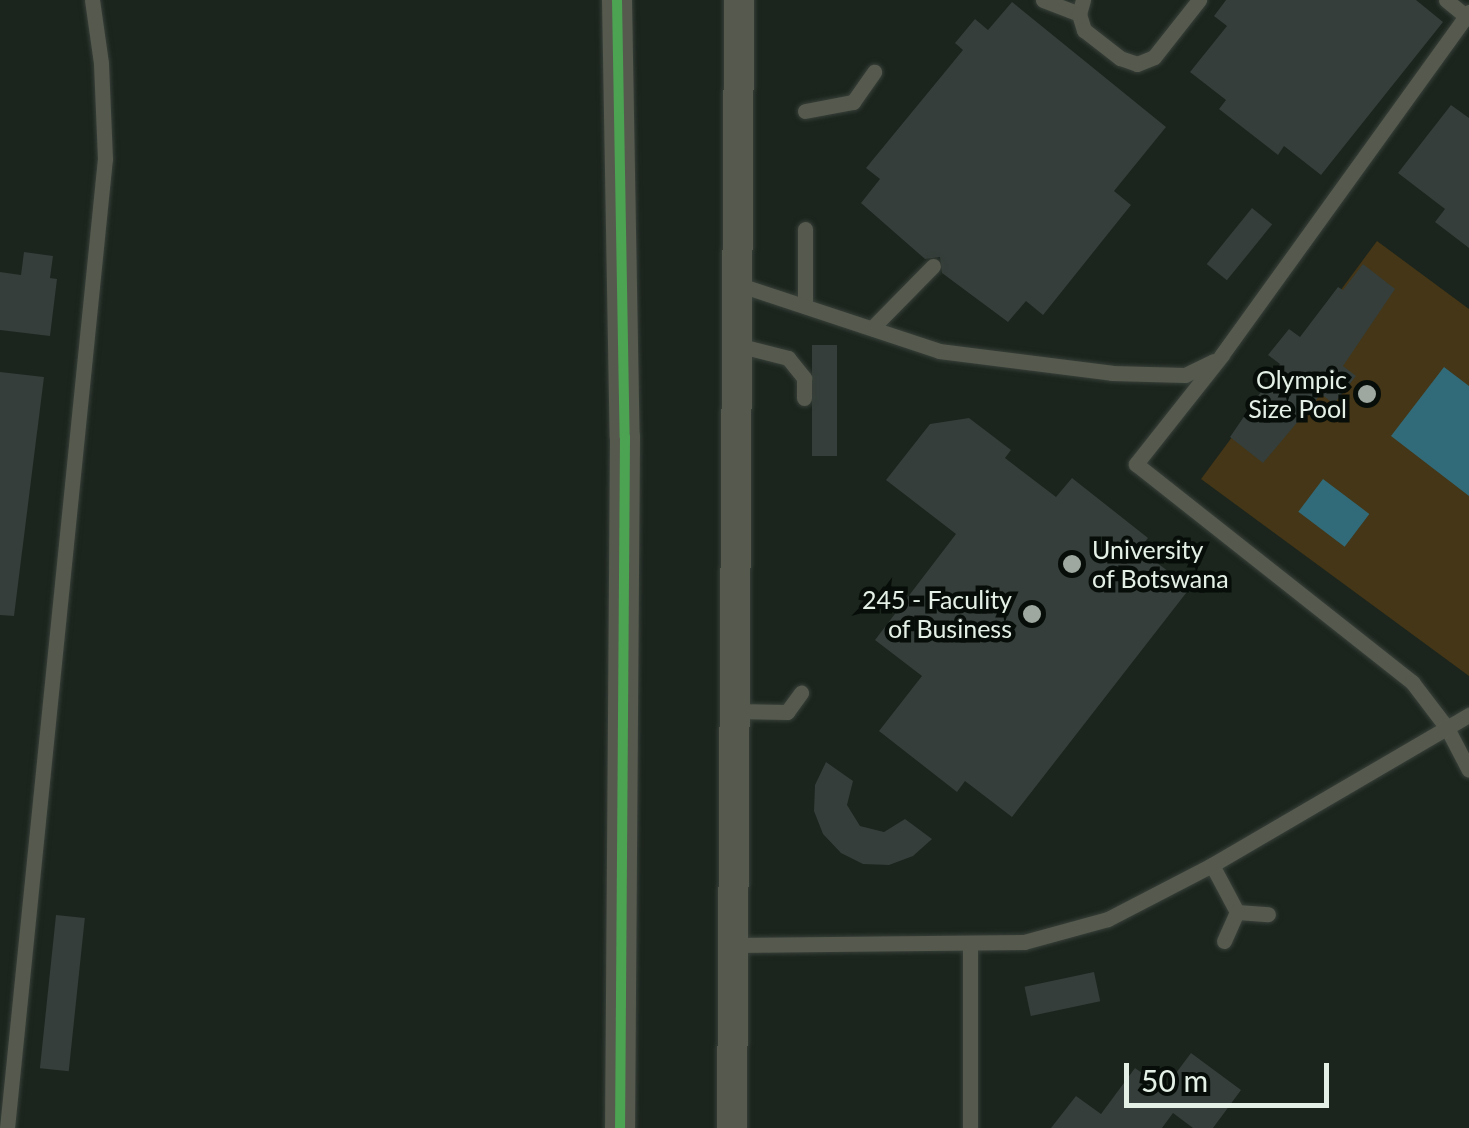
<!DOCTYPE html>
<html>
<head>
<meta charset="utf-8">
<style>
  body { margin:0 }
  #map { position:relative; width:1469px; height:1128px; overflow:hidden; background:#1b241d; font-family:Lato,sans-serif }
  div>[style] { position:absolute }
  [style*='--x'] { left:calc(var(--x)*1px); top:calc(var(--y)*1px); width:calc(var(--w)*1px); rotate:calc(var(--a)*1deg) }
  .green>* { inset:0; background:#443616 }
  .water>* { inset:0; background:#316a79; transform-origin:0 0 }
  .building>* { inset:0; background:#353e3a; transform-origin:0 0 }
  .roads { filter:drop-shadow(0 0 2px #38403a) drop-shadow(0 0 2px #38403a) }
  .lane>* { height:15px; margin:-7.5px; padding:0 7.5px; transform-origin:7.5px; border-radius:7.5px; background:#565a4e }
  .street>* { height:30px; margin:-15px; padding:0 15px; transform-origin:15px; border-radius:15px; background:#565a4e }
  .cycleway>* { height:10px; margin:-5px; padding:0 5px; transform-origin:5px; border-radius:5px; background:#4ca352 }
  .dots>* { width:28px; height:28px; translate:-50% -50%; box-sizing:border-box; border:5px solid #070e09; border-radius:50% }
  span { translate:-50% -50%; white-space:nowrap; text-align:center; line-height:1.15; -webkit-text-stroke:9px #070e09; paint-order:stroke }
  .poi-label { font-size:25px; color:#e4efe6 }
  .right { translate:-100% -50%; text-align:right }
  .left { translate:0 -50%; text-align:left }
  .scale { position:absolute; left:1124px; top:1063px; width:205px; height:45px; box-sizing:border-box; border:5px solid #e4efe6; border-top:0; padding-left:12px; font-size:30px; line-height:35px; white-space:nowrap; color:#e4efe6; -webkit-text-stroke:8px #070e09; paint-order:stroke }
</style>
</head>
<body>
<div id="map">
  <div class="green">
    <div style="clip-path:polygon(1377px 241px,1469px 309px,1469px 676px,1201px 479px)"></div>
  </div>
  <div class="water">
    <div style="clip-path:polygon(1444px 367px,1469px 386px,1469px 496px,1391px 436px)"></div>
    <div style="left:1323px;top:479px;width:58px;height:41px;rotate:37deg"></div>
  </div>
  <div class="building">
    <div style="clip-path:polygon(1226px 0,1416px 0,1443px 22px,1321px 175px,1284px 146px,1278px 155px,1219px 109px,1226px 100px,1190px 72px,1227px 26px,1214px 16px)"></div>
    <div style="clip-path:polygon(1012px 2px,1166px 127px,1114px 191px,1131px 205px,1043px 315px,1026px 301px,1008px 322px,942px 273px,940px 257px,925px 259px,861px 203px,880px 179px,866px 168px,963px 50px,955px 43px,975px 19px,988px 30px)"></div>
    <div style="clip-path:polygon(1451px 105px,1469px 118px,1469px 248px,1435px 222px,1445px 209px,1398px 173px)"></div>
    <div style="left:1252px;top:208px;width:26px;height:72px;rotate:39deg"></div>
    <div style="clip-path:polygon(24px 252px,53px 256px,50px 278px,57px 279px,50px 336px,0 330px,0 272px,21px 275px)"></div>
    <div style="clip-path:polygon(1363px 264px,1395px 289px,1343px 366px,1356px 376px,1334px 404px,1321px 394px,1263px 463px,1230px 437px,1280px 364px,1268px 355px,1289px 329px,1300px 337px,1338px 287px,1343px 290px)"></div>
    <div style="left:812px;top:345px;width:25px;height:111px"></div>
    <div style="clip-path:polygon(0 372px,44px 377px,14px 616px,0 615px)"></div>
    <div style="clip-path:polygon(969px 418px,1011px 450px,1005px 458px,1056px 497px,1072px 478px,1148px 538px,1139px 549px,1190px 588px,1012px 817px,965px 781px,957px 792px,879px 731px,922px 676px,875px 640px,956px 534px,886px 480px,930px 424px)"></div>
    <div style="clip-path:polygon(826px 762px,853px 781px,847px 805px,860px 826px,884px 832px,905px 819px,932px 839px,913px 856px,889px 865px,863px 864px,841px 853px,823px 834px,814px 811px,815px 785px)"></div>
    <div style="left:56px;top:915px;width:29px;height:154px;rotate:6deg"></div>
    <div style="left:1094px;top:972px;width:30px;height:71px;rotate:78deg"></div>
    <div style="clip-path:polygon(1191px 1053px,1241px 1090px,1213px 1128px,1193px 1128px,1173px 1113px,1162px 1128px,1051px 1128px,1076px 1096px,1101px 1114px,1135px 1068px,1164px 1089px)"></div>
  </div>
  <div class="roads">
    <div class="lane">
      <div style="--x:1043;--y:0;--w:39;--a:21"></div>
      <div style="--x:1083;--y:0;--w:15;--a:106"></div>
      <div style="--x:1079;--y:14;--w:17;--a:73"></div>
      <div style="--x:1084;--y:30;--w:46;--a:37.9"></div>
      <div style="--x:1120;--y:58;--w:18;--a:19"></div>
      <div style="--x:1137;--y:64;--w:18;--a:-22"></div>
      <div style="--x:1154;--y:57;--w:73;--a:-51.7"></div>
      <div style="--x:1446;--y:0;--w:26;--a:39"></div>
      <div style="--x:1469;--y:12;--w:423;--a:125.8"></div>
      <div style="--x:1222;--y:355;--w:139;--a:128.3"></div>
      <div style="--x:1136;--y:464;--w:352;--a:38.3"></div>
      <div style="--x:1412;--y:682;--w:58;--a:52.7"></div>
      <div style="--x:1447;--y:728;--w:47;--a:62.4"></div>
      <div style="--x:805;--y:111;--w:49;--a:-10.6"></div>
      <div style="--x:853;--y:102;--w:37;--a:-55"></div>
      <div style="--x:805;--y:229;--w:77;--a:90"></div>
      <div style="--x:737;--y:284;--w:213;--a:18.3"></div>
      <div style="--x:939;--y:351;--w:174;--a:7.2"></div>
      <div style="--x:1112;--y:373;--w:73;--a:1.6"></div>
      <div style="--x:1185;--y:375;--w:32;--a:-26"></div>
      <div style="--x:872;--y:328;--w:87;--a:-45.5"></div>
      <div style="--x:737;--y:345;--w:53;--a:14.3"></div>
      <div style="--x:788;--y:358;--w:26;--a:51"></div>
      <div style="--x:804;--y:378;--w:20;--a:90"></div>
      <div style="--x:735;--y:711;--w:52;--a:1.1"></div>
      <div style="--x:787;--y:712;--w:24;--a:-54"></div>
      <div style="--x:1212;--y:865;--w:53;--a:62"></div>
      <div style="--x:1224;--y:941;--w:32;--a:-66"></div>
      <div style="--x:1237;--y:912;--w:31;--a:4"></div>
      <div style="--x:734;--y:945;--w:290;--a:-0.6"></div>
      <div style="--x:1024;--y:942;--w:87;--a:-15.3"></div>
      <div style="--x:1108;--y:919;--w:117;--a:-27.4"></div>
      <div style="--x:1212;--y:865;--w:298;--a:-30.3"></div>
      <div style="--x:7;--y:1128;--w:974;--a:-84.23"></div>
      <div style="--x:105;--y:159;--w:96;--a:-92.4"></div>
      <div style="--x:101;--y:63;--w:64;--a:-98.1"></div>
      <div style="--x:970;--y:1128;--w:184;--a:-90"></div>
    </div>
    <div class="street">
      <div style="--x:617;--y:0;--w:437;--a:89"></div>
      <div style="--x:625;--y:437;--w:691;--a:90.41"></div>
      <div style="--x:732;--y:1128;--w:1128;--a:-89.64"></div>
    </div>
  </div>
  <div class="cycleway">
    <div style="--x:617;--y:0;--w:437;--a:89"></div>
    <div style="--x:625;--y:437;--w:691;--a:90.41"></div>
  </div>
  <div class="dots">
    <div style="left:1367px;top:394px;background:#9ea8a0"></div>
    <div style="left:1072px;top:564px;background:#9ea8a0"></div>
    <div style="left:1032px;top:614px;background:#9ea8a0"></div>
  </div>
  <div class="poi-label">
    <span class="right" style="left:1347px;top:394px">Olympic<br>Size Pool</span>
    <span class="left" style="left:1092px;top:564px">University<br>of Botswana</span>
    <span class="right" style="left:1012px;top:614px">245 - Faculity<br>of Business</span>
  </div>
  <div class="scale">50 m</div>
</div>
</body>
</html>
